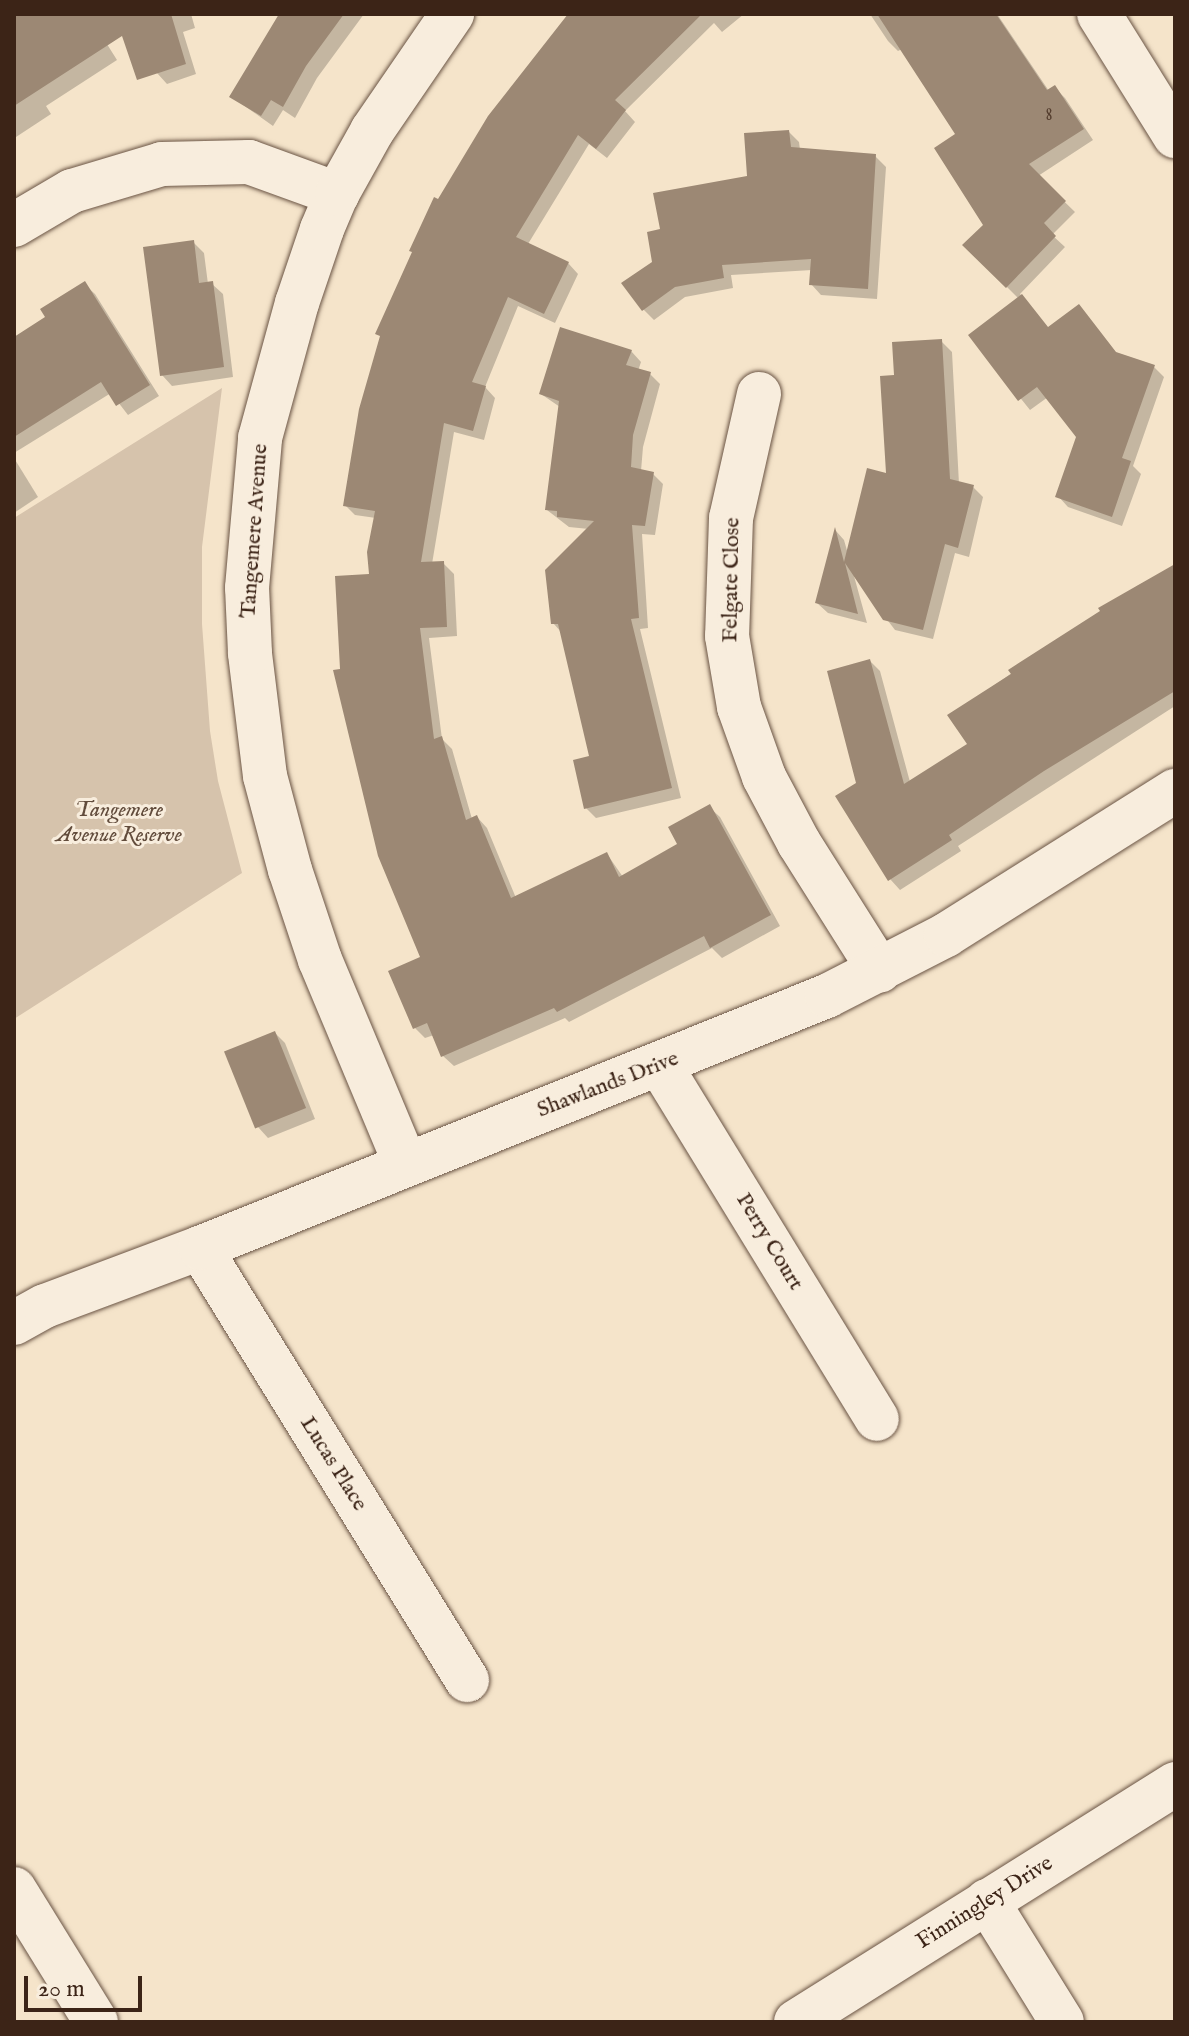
<!DOCTYPE html>
<html>
<head>
<meta charset="utf-8">
<style>
  body { margin:0 }
  #map { position:relative; width:1189px; height:2036px; overflow:hidden; background:#f5e4ca; font-family:"IM FELL English",serif }
  div>[style] { position:absolute }
  [style*='--x'] { left:calc(var(--x)*1px); top:calc(var(--y)*1px); width:calc(var(--w)*1px); rotate:calc(var(--a)*1deg) }
  .green>* { inset:0; background:#d6c3ac }
  .shadow>* { inset:0; background:#0003 }
  .building>* { inset:0; background:#9c8874; transform-origin:0 0 }
  .roads { filter:drop-shadow(0 0 2px #6a5444) drop-shadow(0 0 2px #6a5444) }
  .minor>* { height:44px; margin:-22px; padding:0 22px; transform-origin:22px; border-radius:22px; background:#f8eddd }
  span { translate:-50% -50%; white-space:nowrap; text-align:center; line-height:1.15; -webkit-text-stroke:6px #f8eddd; paint-order:stroke }
  .number-label { font-size:18px; color:#543d2e }
  .number-label span { -webkit-text-stroke-width:0 }
  .street-label { font-size:22px; color:#3c2417 }
  .park-label { font-size:22px; color:#624c3c; font-style:italic }
  .frame { position:absolute; inset:0; border:16px solid #3c2417; pointer-events:none }
  .scale { position:absolute; left:24px; top:1976px; width:118px; height:36px; box-sizing:border-box; border:4px solid #3c2417; border-top:0; padding-left:10px; font-size:24px; line-height:28px; white-space:nowrap; color:#3c2417; -webkit-text-stroke:6px #f8eddd; paint-order:stroke }
</style>
</head>
<body>
<div id="map">
  <div class="green">
    <div style="clip-path:polygon(222px 388px,202px 547px,202px 624px,210px 731px,218px 781px,242px 873px,14px 1019px,14px 518px)"></div>
  </div>
  <div class="shadow">
    <div style="clip-path:polygon(25px 14px,88px 14px,117px 60px,46px 106px,51px 114px,16px 137px,14px 21px)"></div>
    <div style="clip-path:polygon(138px 14px,191px 14px,195px 28px,183px 32px,196px 74px,167px 84px,157px 73px)"></div>
    <div style="clip-path:polygon(282px 14px,364px 14px,317px 78px,295px 118px,283px 110px,273px 126px,232px 97px)"></div>
    <div style="clip-path:polygon(574px 14px,744px 14px,722px 32px,714px 23px,625px 111px,635px 122px,607px 158px,589px 144px,528px 244px,568px 263px,578px 274px,555px 323px,518px 306px,485px 387px,495px 398px,484px 440px,454px 432px,432px 564px,443px 563px,454px 574px,457px 636px,429px 638px,442px 739px,452px 749px,472px 819px,477px 817px,487px 828px,516px 898px,607px 854px,623px 877px,680px 845px,709px 807px,720px 817px,780px 926px,722px 958px,712px 948px,569px 1022px,565px 1018px,454px 1066px,443px 1056px,434px 1035px,425px 1038px,415px 1028px,422px 958px,342px 670px,371px 576px,376px 518px,355px 515px,345px 505px,439px 202px)"></div>
    <div style="clip-path:polygon(870px 14px,997px 14px,1049px 91px,1055px 88px,1065px 98px,1093px 140px,1038px 176px,1075px 212px,1052px 235px,1065px 247px,1020px 294px,1049px 329px,1078px 306px,1118px 355px,1154px 367px,1164px 377px,1133px 466px,1141px 474px,1122px 526px,1068px 507px,1058px 496px,1079px 437px,1048px 397px,1030px 410px,971px 336px,1019px 299px,965px 245px,985px 225px,958px 134px,902px 49px,898px 51px,888px 41px)"></div>
    <div style="clip-path:polygon(789px 132px,799px 142px,800px 150px,875px 156px,886px 167px,877px 299px,821px 295px,811px 284px,812px 270px,731px 275px,733px 288px,685px 297px,654px 320px,643px 309px,662px 231px,749px 177px)"></div>
    <div style="clip-path:polygon(193px 242px,204px 253px,208px 284px,212px 284px,223px 294px,233px 377px,172px 386px,162px 375px)"></div>
    <div style="clip-path:polygon(84px 284px,95px 294px,159px 396px,128px 415px,111px 393px,14px 453px,14px 340px,48px 318px)"></div>
    <div style="clip-path:polygon(941px 341px,952px 352px,959px 484px,973px 487px,983px 497px,969px 557px,955px 553px,933px 639px,895px 630px,854px 576px,867px 623px,828px 613px,817px 603px,836px 531px,844px 540px,848px 554px,888px 475px,896px 377px)"></div>
    <div style="clip-path:polygon(631px 351px,641px 362px,638px 371px,650px 374px,660px 384px,643px 447px,641px 471px,653px 474px,663px 484px,655px 535px,642px 534px,648px 628px,640px 629px,681px 798px,596px 818px,586px 808px,592px 757px,562px 633px,553px 623px,589px 529px,569px 527px,547px 510px,560px 407px,541px 394px)"></div>
    <div style="clip-path:polygon(14px 458px,38px 497px,14px 513px)"></div>
    <div style="clip-path:polygon(1175px 566px,1175px 706px,958px 846px,961px 851px,900px 890px,890px 879px,858px 783px,870px 661px,880px 671px,910px 782px,969px 745px,950px 716px,1137px 586px)"></div>
    <div style="clip-path:polygon(275px 1033px,285px 1043px,315px 1119px,268px 1138px,258px 1127px)"></div>
  </div>
  <div class="building">
    <div style="clip-path:polygon(14px 14px,171px 14px,186px 64px,137px 80px,122px 36px,14px 106px)"></div>
    <div style="clip-path:polygon(279px 14px,344px 14px,306px 66px,283px 107px,271px 100px,261px 116px,229px 97px)"></div>
    <div style="clip-path:polygon(568px 14px,702px 14px,615px 100px,626px 110px,596px 149px,578px 135px,516px 237px,569px 262px,544px 314px,508px 297px,472px 382px,486px 386px,473px 431px,444px 423px,421px 562px,444px 561px,447px 627px,420px 628px,434px 739px,442px 736px,466px 820px,477px 815px,511px 898px,607px 852px,619px 877px,677px 844px,668px 827px,710px 804px,771px 915px,710px 948px,704px 936px,557px 1012px,554px 1008px,441px 1057px,427px 1023px,413px 1029px,388px 971px,420px 957px,378px 856px,333px 670px,340px 669px,335px 576px,369px 574px,367px 552px,375px 511px,343px 506px,359px 409px,380px 336px,375px 334px,412px 252px,409px 251px,434px 197px,438px 199px,488px 116px)"></div>
    <div style="clip-path:polygon(877px 14px,996px 14px,1047px 90px,1055px 85px,1084px 129px,1029px 164px,1066px 201px,1044px 223px,1056px 236px,1006px 288px,962px 245px,983px 225px,934px 148px,955px 134px)"></div>
    <div style="clip-path:polygon(789px 130px,791px 147px,876px 154px,868px 289px,809px 285px,811px 259px,722px 265px,724px 278px,675px 287px,642px 311px,621px 283px,652px 262px,647px 232px,660px 229px,653px 193px,747px 176px,744px 133px)"></div>
    <div style="clip-path:polygon(194px 240px,199px 283px,213px 281px,224px 367px,160px 376px,143px 247px)"></div>
    <div style="clip-path:polygon(85px 281px,150px 385px,116px 406px,101px 382px,14px 437px,14px 337px,45px 317px,40px 309px)"></div>
    <div style="clip-path:polygon(1022px 294px,1048px 327px,1079px 304px,1116px 352px,1155px 365px,1122px 458px,1131px 461px,1112px 517px,1055px 497px,1076px 437px,1037px 387px,1018px 401px,968px 335px)"></div>
    <div style="clip-path:polygon(560px 327px,632px 350px,626px 365px,651px 372px,633px 435px,631px 467px,654px 472px,645px 526px,632px 525px,639px 618px,631px 619px,672px 788px,584px 809px,573px 760px,589px 756px,558px 624px,551px 624px,545px 570px,594px 521px,557px 517px,557px 511px,545px 510px,559px 401px,539px 394px)"></div>
    <div style="clip-path:polygon(942px 339px,950px 479px,974px 485px,958px 548px,945px 544px,923px 630px,883px 620px,845px 563px,858px 614px,815px 603px,835px 527px,844px 562px,867px 468px,886px 473px,880px 376px,894px 375px,892px 342px)"></div>
    <div style="clip-path:polygon(1175px 564px,1175px 691px,1044px 771px,949px 835px,952px 840px,888px 881px,835px 796px,856px 783px,827px 671px,870px 659px,904px 784px,967px 744px,947px 715px,1011px 674px,1008px 670px,1100px 611px,1098px 608px)"></div>
    <div style="left:275px;top:1031px;width:83px;height:55px;rotate:68deg"></div>
  </div>
  <div class="roads">
    <div class="minor">
      <div style="--x:1099;--y:14;--w:144;--a:58.1"></div>
      <div style="--x:14;--y:225;--w:67;--a:-30.4"></div>
      <div style="--x:72;--y:191;--w:94;--a:-16.7"></div>
      <div style="--x:162;--y:164;--w:87;--a:-1.3"></div>
      <div style="--x:249;--y:162;--w:94;--a:20"></div>
      <div style="--x:759;--y:394;--w:127;--a:102.7"></div>
      <div style="--x:731;--y:518;--w:118;--a:91.9"></div>
      <div style="--x:727;--y:636;--w:72;--a:80.4"></div>
      <div style="--x:739;--y:707;--w:74;--a:70.3"></div>
      <div style="--x:764;--y:777;--w:75;--a:62.1"></div>
      <div style="--x:799;--y:843;--w:151;--a:57.7"></div>
      <div style="--x:660;--y:1065;--w:415;--a:58.5"></div>
      <div style="--x:405;--y:1163;--w:220;--a:-112.7"></div>
      <div style="--x:320;--y:960;--w:95;--a:-108.4"></div>
      <div style="--x:290;--y:870;--w:97;--a:-104.9"></div>
      <div style="--x:265;--y:776;--w:124;--a:-97"></div>
      <div style="--x:250;--y:653;--w:65;--a:-92.6"></div>
      <div style="--x:247;--y:588;--w:151;--a:-85"></div>
      <div style="--x:260;--y:438;--w:140;--a:-74.7"></div>
      <div style="--x:297;--y:303;--w:78;--a:-71.3"></div>
      <div style="--x:322;--y:229;--w:38;--a:-67"></div>
      <div style="--x:337;--y:194;--w:72;--a:-60.9"></div>
      <div style="--x:372;--y:131;--w:142;--a:-55.6"></div>
      <div style="--x:200;--y:1248;--w:508;--a:58.28"></div>
      <div style="--x:14;--y:1323;--w:35;--a:-29"></div>
      <div style="--x:45;--y:1306;--w:165;--a:-20.5"></div>
      <div style="--x:200;--y:1248;--w:676;--a:-21.9"></div>
      <div style="--x:827;--y:996;--w:134;--a:-27.1"></div>
      <div style="--x:946;--y:935;--w:271;--a:-32.2"></div>
      <div style="--x:14;--y:1889;--w:156;--a:58.3"></div>
      <div style="--x:987;--y:1901;--w:142;--a:58.2"></div>
      <div style="--x:796;--y:2022;--w:448;--a:-32.1"></div>
    </div>
  </div>
  <div class="number-label">
    <span style="left:1049px;top:116px">8</span>
  </div>
  <div class="street-label">
    <span style="left:255px;top:531px;rotate:-86deg">Tangemere Avenue</span>
    <span style="left:732px;top:580px;rotate:-89deg">Felgate Close</span>
    <span style="left:608px;top:1085px;rotate:-21deg">Shawlands Drive</span>
    <span style="left:769px;top:1242px;rotate:59deg">Perry Court</span>
    <span style="left:333px;top:1464px;rotate:58deg">Lucas Place</span>
    <span style="left:985px;top:1903px;rotate:-32deg">Finningley Drive</span>
  </div>
  <div class="park-label">
    <span style="left:119px;top:823px">Tangemere<br>Avenue Reserve</span>
  </div>
  <div class="frame"></div>
  <div class="scale">20 m</div>
</div>
</body>
</html>
